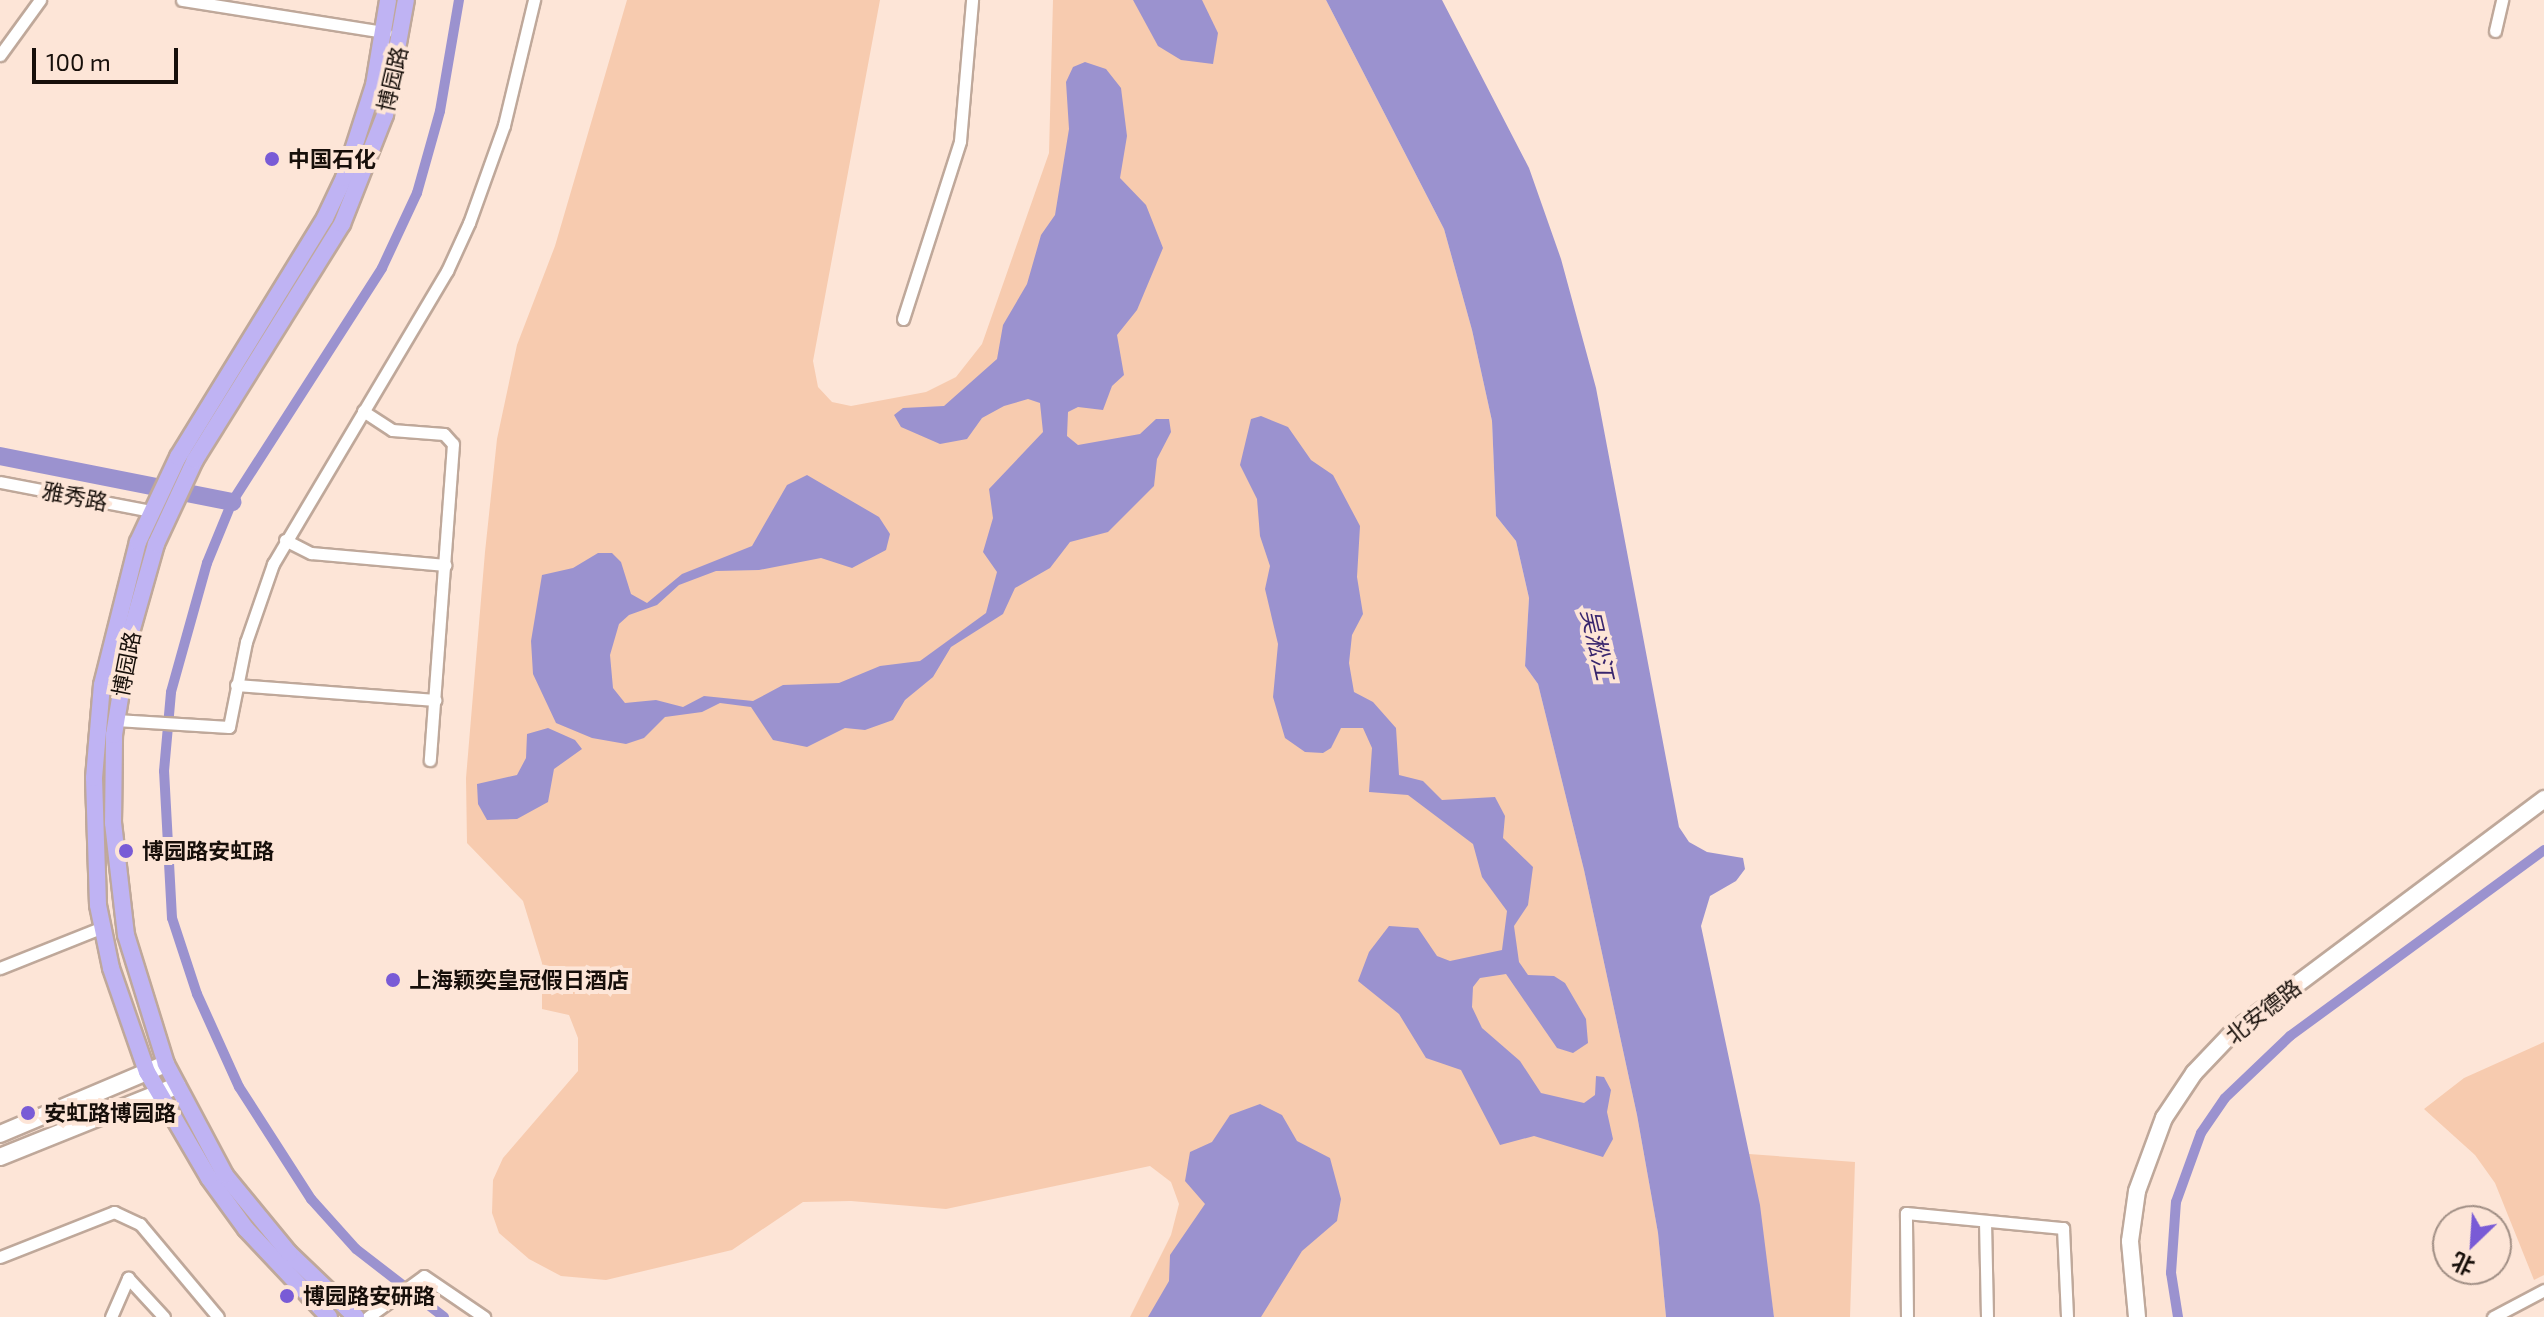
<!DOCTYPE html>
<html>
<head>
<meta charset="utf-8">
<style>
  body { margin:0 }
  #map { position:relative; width:2544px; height:1317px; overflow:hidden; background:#fde5d7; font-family:"Exo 2","Noto Sans SC",sans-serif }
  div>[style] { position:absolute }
  .green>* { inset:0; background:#f7cbaf }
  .water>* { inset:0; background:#9b92cf }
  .canal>* { height:10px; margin:-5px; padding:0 5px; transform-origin:5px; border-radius:5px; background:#9b92cf }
  .river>* { height:18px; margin:-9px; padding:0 9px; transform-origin:9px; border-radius:9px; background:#9b92cf }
  .roads { filter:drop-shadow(2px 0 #bfa89a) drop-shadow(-2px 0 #bfa89a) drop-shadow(0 2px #bfa89a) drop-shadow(0 -2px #bfa89a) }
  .street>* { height:11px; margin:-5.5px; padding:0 5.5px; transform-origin:5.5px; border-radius:5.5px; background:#fff }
  .secondary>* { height:16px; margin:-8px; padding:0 8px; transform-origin:8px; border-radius:8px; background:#fff }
  .primary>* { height:16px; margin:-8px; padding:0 8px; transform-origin:8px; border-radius:8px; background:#bfb3f3 }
  .dots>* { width:22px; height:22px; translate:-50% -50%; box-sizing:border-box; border:4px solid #fde5d7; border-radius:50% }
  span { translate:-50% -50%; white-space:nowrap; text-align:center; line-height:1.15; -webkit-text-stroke:8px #fde5d7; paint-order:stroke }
  .street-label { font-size:22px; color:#170f0a }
  .poi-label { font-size:22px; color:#170f0a; font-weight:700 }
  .left { translate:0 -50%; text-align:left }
  .water-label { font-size:24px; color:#38256d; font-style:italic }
  .north { position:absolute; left:2432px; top:1205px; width:80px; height:80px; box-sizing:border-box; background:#fde5d7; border:2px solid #a18f85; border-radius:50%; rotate:205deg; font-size:22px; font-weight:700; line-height:32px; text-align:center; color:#170f0a }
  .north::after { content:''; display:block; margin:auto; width:28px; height:36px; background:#795bd6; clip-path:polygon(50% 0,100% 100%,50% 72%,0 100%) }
  .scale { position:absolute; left:32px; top:48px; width:146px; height:36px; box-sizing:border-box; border:4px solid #170f0a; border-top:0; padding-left:10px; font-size:24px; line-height:28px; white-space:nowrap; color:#170f0a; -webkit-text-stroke:6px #fde5d7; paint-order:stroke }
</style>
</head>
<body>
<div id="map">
  <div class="green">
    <div style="clip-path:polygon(627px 0,880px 0,813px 361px,818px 387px,832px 402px,851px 406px,926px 392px,956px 377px,982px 344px,1049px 153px,1053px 0,1326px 0,1444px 229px,1472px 330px,1492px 421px,1496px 516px,1516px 541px,1529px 598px,1525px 666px,1538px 684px,1584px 870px,1637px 1115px,1658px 1233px,1666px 1317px,1130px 1317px,1171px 1235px,1179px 1204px,1171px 1182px,1150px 1166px,946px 1209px,851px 1201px,803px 1202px,732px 1250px,606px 1280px,561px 1276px,529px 1259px,499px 1233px,492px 1213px,493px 1180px,503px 1158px,578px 1071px,578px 1038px,569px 1015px,542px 1009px,542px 963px,523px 901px,467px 843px,466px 778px,485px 552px,497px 439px,517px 345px,555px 246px)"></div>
    <div style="clip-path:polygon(2544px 1042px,2544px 1275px,2534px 1280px,2495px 1183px,2475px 1155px,2424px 1109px,2464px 1078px)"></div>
    <div style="clip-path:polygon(1749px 1154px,1855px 1162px,1850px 1317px,1774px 1317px)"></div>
  </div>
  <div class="water">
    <div style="clip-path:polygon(1133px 0,1202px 0,1218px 33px,1213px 64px,1181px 60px,1158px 46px)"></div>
    <div style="clip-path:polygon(1326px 0,1442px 0,1529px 168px,1561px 259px,1596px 388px,1679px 827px,1689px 842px,1707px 852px,1743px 858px,1745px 869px,1736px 881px,1710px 896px,1701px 926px,1760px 1205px,1774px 1317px,1666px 1317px,1658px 1233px,1637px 1115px,1584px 870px,1538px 684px,1525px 666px,1529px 598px,1516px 541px,1496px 516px,1492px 421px,1472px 330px,1444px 229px)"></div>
    <div style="clip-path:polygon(1085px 62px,1106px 69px,1121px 88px,1127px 136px,1120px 178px,1146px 205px,1163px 248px,1137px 310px,1117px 335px,1124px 375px,1112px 386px,1103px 410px,1078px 407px,1068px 412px,1067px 436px,1078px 445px,1140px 434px,1156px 419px,1169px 419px,1171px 432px,1157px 459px,1154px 486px,1108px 532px,1070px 542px,1050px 568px,1015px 588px,1003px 614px,951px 647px,933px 677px,905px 700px,893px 720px,865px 730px,845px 728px,807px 747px,773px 740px,751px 707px,720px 703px,702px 712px,665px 717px,644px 738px,626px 744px,592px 738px,556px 723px,533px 674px,531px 641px,542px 575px,573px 568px,598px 553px,612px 553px,621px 562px,631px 594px,647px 603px,682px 574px,752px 546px,787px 485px,807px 475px,879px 517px,890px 534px,886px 550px,852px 568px,821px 558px,759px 570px,716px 571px,679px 585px,657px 605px,629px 615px,619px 624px,610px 655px,613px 688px,625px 703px,656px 700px,683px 707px,704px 696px,753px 701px,783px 685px,839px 683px,880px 666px,920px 661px,986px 613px,997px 572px,983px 552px,993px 518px,989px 489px,1043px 432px,1040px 403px,1028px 399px,1004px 406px,982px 418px,967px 439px,940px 444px,901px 427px,894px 415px,903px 408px,944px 406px,997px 359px,1003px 325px,1027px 284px,1041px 235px,1055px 215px,1069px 129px,1066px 82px,1073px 67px)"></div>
    <div style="clip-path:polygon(1261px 416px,1288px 427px,1311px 460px,1333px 475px,1360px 526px,1357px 577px,1363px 614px,1352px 635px,1349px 663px,1354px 692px,1373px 702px,1396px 728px,1399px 775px,1423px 781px,1442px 800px,1495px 797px,1505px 816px,1503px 838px,1533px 867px,1528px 905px,1514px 926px,1519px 962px,1528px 975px,1554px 976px,1565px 983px,1586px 1019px,1588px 1043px,1573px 1053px,1557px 1048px,1506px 974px,1480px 978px,1473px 987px,1472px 1007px,1482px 1028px,1520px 1061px,1541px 1093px,1584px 1103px,1595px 1095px,1596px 1076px,1604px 1077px,1611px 1090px,1607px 1112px,1613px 1139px,1603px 1157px,1534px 1136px,1500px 1145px,1461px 1070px,1426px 1058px,1399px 1014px,1358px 981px,1369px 952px,1389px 926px,1418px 928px,1437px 956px,1450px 961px,1502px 950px,1507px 911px,1482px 877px,1473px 844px,1408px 795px,1369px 792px,1372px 748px,1363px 728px,1341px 728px,1331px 748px,1323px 753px,1305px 752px,1285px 738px,1273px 697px,1278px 644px,1265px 589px,1270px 566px,1260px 536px,1257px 499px,1240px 465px,1251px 419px)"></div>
    <div style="clip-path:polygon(548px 728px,575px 740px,582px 749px,554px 769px,548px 802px,517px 819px,487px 820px,478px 804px,477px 784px,517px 775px,526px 758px,527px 734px)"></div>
    <div style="clip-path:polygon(1260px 1104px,1282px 1115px,1297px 1141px,1330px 1158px,1341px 1199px,1337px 1221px,1302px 1251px,1261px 1317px,1148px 1317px,1169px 1281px,1170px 1255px,1205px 1204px,1185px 1181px,1190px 1152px,1212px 1142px,1230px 1115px)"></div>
  </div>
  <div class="canal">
    <div style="left:444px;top:1317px;width:111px;rotate:-142.3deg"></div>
    <div style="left:356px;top:1249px;width:67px;rotate:-132deg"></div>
    <div style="left:311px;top:1199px;width:133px;rotate:-122.7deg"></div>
    <div style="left:239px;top:1087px;width:102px;rotate:-114.3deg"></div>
    <div style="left:197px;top:994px;width:80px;rotate:-108.2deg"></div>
    <div style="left:172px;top:918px;width:147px;rotate:-93.1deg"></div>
    <div style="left:164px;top:771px;width:79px;rotate:-84.9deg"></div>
    <div style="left:171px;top:692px;width:134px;rotate:-74.4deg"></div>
    <div style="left:207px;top:563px;width:66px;rotate:-67.7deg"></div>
    <div style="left:232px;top:502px;width:278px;rotate:-57.3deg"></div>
    <div style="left:382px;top:268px;width:83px;rotate:-65deg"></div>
    <div style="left:417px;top:193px;width:85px;rotate:-74.3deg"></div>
    <div style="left:440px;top:111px;width:113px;rotate:-80.3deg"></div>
    <div style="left:2178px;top:1317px;width:45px;rotate:-99deg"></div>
    <div style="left:2171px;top:1273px;width:71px;rotate:-86deg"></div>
    <div style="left:2176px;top:1202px;width:73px;rotate:-70.1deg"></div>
    <div style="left:2201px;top:1133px;width:42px;rotate:-55.6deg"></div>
    <div style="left:2225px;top:1098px;width:90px;rotate:-43.6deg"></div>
    <div style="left:2290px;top:1036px;width:315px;rotate:-36.2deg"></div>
  </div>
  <div class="river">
    <div style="left:0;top:456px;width:237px;rotate:11.2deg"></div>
  </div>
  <div class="roads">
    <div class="street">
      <div style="left:182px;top:0;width:206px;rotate:9deg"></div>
      <div style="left:2495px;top:31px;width:32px;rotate:-77deg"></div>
      <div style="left:0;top:55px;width:68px;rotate:-54deg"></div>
      <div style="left:903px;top:319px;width:187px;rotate:-72.2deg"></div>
      <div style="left:960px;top:141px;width:142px;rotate:-85.1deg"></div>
      <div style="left:363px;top:411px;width:35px;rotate:33deg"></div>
      <div style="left:392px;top:430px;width:52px;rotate:4.4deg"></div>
      <div style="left:444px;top:434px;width:13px;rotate:48deg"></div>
      <div style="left:453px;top:444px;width:317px;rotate:94.2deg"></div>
      <div style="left:0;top:482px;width:153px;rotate:10.9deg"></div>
      <div style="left:285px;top:540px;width:29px;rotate:27deg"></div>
      <div style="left:311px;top:553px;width:135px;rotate:5.1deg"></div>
      <div style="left:236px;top:685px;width:200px;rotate:4.3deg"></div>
      <div style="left:116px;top:720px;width:113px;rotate:3.5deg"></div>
      <div style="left:229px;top:727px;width:87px;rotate:-78.7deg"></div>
      <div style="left:246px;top:642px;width:83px;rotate:-70.9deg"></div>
      <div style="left:273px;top:564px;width:341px;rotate:-59.3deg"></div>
      <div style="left:447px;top:271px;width:53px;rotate:-65.4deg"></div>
      <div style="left:469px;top:223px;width:104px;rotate:-70.3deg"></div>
      <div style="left:504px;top:125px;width:129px;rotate:-76.5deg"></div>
      <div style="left:0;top:968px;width:111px;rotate:-21.7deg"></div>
      <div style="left:1985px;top:1221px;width:96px;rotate:88.8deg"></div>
      <div style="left:0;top:1257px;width:123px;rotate:-21.5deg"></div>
      <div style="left:114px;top:1212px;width:29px;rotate:25deg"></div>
      <div style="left:140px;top:1224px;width:121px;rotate:50deg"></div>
      <div style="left:111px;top:1317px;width:43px;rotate:-66.4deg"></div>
      <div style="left:128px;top:1278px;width:53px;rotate:47.3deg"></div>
      <div style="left:368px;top:1317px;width:69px;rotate:-36.2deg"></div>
      <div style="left:424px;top:1276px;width:73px;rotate:34.3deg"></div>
      <div style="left:1907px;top:1317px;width:104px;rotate:-90.6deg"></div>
      <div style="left:1906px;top:1213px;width:158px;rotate:5.5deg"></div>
      <div style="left:2063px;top:1228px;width:89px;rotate:87.4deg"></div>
      <div style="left:2493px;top:1317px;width:58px;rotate:-27.9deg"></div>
    </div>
    <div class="secondary">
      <div style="left:0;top:1134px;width:180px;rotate:-22.9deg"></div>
      <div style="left:0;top:1157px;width:191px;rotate:-21.9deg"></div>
      <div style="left:2137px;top:1317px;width:76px;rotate:-95.3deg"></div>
      <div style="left:2130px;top:1241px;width:50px;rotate:-82deg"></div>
      <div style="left:2137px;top:1191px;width:78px;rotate:-69.7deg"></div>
      <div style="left:2164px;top:1118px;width:54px;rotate:-56.3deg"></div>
      <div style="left:2194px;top:1073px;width:57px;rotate:-46.4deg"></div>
      <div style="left:2233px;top:1032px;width:389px;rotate:-36.8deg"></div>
    </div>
    <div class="primary">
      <div style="left:329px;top:1317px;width:121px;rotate:-133.3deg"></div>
      <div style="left:246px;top:1229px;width:63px;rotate:-126deg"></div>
      <div style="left:209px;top:1178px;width:123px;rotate:-120.3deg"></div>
      <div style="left:147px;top:1072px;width:110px;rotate:-109.1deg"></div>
      <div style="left:111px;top:968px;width:64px;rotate:-101.7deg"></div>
      <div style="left:98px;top:905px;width:127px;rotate:-91.8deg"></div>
      <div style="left:94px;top:778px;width:93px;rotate:-85.1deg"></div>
      <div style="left:102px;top:685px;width:147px;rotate:-75.9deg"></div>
      <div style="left:138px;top:542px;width:94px;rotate:-64.8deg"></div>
      <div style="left:178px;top:457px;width:281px;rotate:-58.4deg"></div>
      <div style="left:325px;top:218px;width:44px;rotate:-64.6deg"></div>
      <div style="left:344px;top:178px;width:98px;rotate:-72.1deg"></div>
      <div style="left:374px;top:85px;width:86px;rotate:-80.6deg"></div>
      <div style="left:356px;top:1317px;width:93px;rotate:-136.3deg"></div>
      <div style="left:289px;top:1253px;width:101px;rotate:-129.4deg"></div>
      <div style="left:225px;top:1175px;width:126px;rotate:-118deg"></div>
      <div style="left:166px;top:1064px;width:135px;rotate:-107.2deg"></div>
      <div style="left:126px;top:935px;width:113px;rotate:-96.6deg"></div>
      <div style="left:113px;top:823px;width:88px;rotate:-89.3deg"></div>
      <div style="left:114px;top:735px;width:100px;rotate:-80.8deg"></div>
      <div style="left:130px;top:636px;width:96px;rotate:-74.2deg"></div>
      <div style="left:156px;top:544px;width:93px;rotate:-65.1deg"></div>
      <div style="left:195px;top:460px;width:278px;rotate:-58.1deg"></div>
      <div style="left:342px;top:224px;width:117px;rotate:-68.5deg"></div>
      <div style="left:385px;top:115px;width:117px;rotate:-79.7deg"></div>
    </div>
  </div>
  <div class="dots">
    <div style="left:272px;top:159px;background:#795bd6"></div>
    <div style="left:126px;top:851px;background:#795bd6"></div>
    <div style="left:393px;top:980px;background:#795bd6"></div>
    <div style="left:28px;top:1113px;background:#795bd6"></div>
    <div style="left:287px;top:1296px;background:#795bd6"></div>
  </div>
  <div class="street-label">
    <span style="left:392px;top:79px;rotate:-77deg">博园路</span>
    <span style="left:75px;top:496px;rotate:11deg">雅秀路</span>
    <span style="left:126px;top:664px;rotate:-79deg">博园路</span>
    <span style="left:2263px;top:1011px;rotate:-38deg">北安德路</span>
  </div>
  <div class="poi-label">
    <span class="left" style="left:288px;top:159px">中国石化</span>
    <span class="left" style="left:142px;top:851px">博园路安虹路</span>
    <span class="left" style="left:409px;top:980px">上海颖奕皇冠假日酒店</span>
    <span class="left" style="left:44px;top:1113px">安虹路博园路</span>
    <span class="left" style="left:303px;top:1296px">博园路安研路</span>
  </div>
  <div class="water-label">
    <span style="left:1598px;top:644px;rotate:77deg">吴淞江</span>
  </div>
  <div class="north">北</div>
  <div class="scale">100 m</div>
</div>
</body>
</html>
